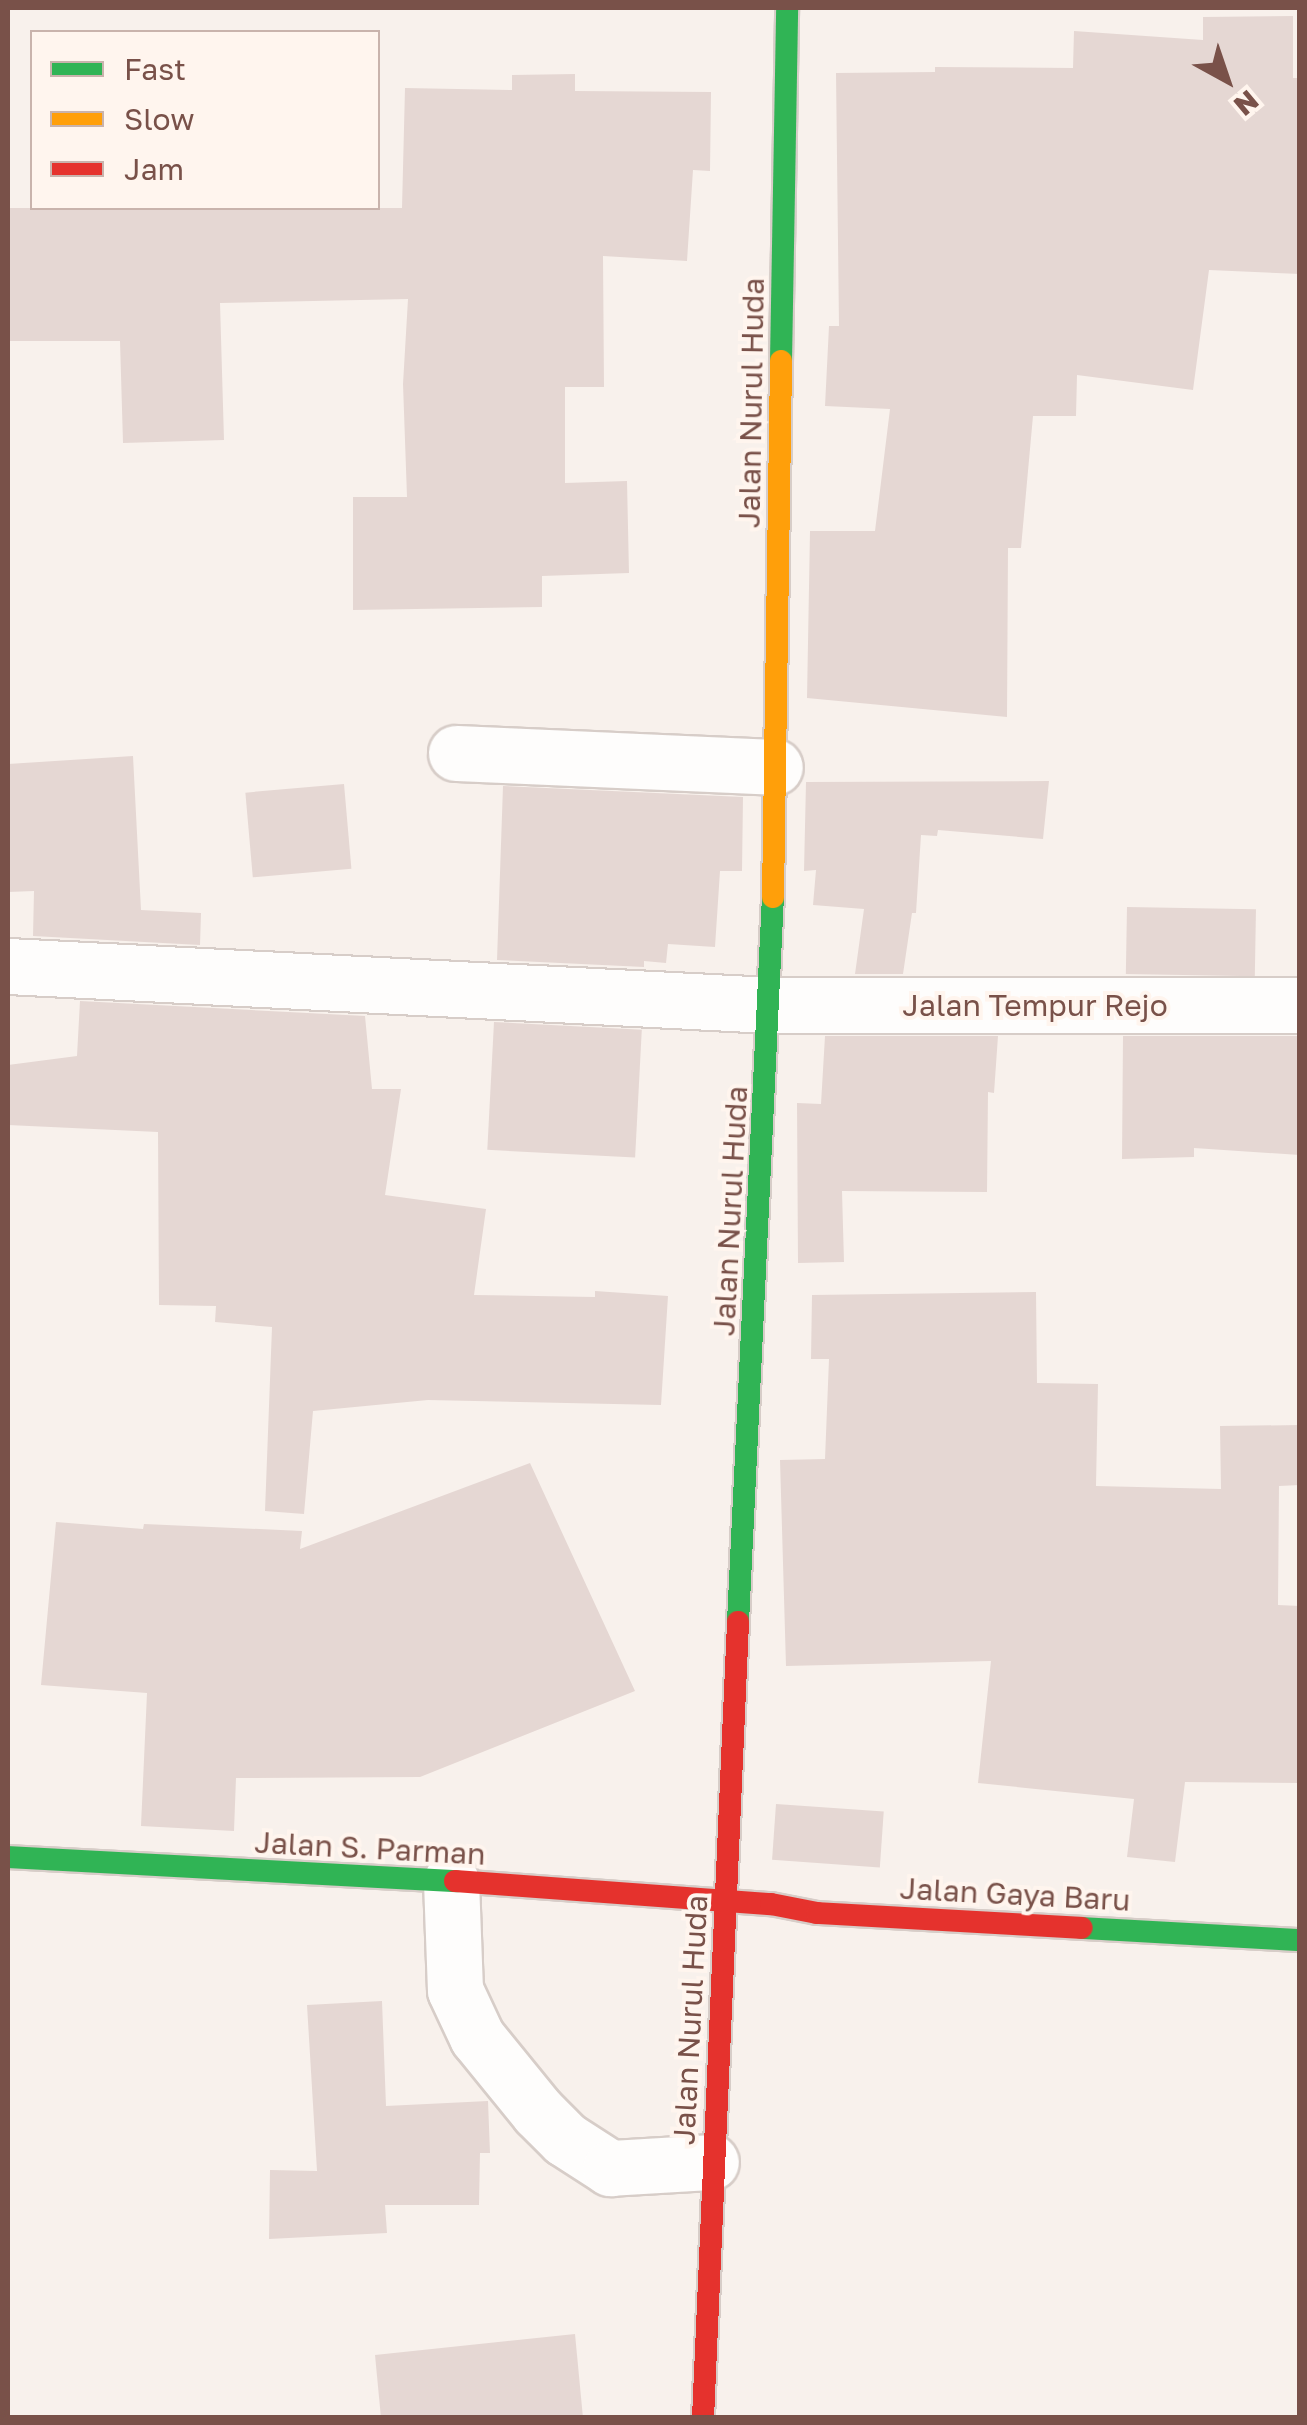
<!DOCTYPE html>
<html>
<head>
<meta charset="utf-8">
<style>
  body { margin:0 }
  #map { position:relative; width:1307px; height:2425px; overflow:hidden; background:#f8f1ec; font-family:"Golos Text",sans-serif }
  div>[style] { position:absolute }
  .building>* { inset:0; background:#e5d7d3; transform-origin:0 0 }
  .roads { filter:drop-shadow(2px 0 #d7cdc8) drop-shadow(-2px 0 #d7cdc8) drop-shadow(0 2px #d7cdc8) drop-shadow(0 -2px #d7cdc8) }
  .street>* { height:55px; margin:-27.5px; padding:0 27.5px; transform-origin:27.5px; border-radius:27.5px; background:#fefdfc }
  .fast>* { height:22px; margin:-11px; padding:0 11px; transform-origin:11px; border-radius:11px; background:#30b455 }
  .slow>* { height:22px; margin:-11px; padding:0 11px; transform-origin:11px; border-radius:11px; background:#ff9f0a }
  .jam>* { height:22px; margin:-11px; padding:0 11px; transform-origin:11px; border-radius:11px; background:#e5322d }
  span { translate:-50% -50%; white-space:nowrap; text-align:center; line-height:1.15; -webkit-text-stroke:8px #fff5ee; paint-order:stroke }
  .street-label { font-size:30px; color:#795149 }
  .frame { position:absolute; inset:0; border:10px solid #795149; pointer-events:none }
  .legend { position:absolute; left:30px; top:30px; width:350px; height:180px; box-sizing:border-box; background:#fff5ee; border:2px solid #c9b3ac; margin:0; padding:12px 18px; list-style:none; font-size:30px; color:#795149 }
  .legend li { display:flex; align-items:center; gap:20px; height:50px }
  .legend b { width:50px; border:2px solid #c9b3ac }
  .north { position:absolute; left:1177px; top:30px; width:100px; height:100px; -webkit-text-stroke:8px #fff5ee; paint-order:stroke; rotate:140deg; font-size:28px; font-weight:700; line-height:40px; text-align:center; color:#795149 }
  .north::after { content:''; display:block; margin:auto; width:35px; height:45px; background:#795149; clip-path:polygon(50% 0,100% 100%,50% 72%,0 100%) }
</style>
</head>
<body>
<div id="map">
  <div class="building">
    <div style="clip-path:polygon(1293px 16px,1293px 78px,1300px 78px,1300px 274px,1209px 270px,1193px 390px,1077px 375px,1076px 416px,1033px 416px,1021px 548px,1008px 548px,1007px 717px,807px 698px,810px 531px,875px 531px,890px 409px,825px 406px,829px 326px,839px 326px,836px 73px,935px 72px,935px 67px,1073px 68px,1074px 31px,1203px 40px,1203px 17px)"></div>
    <div style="clip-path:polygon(575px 74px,575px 91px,711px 92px,710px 171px,693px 170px,687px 261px,603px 256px,604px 387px,565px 387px,565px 483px,627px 481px,629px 573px,542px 576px,542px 607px,353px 610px,353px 497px,407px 497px,403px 384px,408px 299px,220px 303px,224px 440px,123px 443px,120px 341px,8px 341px,8px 208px,402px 208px,405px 88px,512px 90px,512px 75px)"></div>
    <div style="clip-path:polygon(133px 756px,141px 910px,201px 913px,200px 945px,33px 936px,34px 891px,8px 892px,8px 764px)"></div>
    <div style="clip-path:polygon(1049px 781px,1043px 839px,938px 830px,937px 836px,921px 835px,916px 913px,912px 913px,903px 974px,855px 974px,864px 909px,813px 905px,816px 870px,804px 871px,806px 782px)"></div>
    <div style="left:344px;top:784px;width:85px;height:99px;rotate:85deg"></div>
    <div style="clip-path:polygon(503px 786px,743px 797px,742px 871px,720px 871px,715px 947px,668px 944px,666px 963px,644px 961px,644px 967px,497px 960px)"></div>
    <div style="left:1127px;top:907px;width:129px;height:67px;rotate:1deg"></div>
    <div style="clip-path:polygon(80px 1001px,365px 1016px,372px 1089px,401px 1089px,385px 1195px,486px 1209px,474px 1295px,595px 1297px,595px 1291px,668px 1296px,661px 1405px,428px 1400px,313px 1411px,304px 1514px,265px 1511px,272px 1327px,215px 1322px,216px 1306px,159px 1305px,158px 1132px,8px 1125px,8px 1065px,77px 1056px)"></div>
    <div style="left:494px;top:1022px;width:148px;height:128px;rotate:3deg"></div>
    <div style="clip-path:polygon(825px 1036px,998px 1036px,994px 1093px,988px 1092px,987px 1192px,842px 1191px,844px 1262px,798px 1263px,797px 1103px,821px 1104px)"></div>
    <div style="clip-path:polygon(1123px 1036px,1300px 1036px,1300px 1155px,1194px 1148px,1194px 1157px,1122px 1159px)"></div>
    <div style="clip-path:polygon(1036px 1292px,1037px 1383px,1098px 1384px,1096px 1486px,1221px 1489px,1220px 1426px,1300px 1425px,1300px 1485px,1279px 1486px,1278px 1605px,1300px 1606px,1300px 1783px,1185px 1782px,1175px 1862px,1127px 1857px,1134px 1799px,978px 1783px,991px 1661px,786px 1666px,780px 1460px,825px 1459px,829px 1359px,811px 1359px,812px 1295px)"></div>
    <div style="clip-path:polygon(530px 1463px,635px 1691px,420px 1777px,236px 1778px,234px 1831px,141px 1826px,147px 1693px,41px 1685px,56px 1522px,143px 1529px,144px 1524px,302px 1531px,300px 1549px)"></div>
    <div style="left:776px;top:1804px;width:108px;height:56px;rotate:4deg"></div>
    <div style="clip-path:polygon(382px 2001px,386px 2106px,488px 2101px,490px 2153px,480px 2153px,479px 2205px,385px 2205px,387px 2233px,269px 2239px,270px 2170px,317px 2171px,307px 2005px)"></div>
    <div style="clip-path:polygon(575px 2334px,583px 2418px,381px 2418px,375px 2355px)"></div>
  </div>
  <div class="roads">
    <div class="street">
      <div style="left:456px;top:753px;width:319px;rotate:2.5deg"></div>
      <div style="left:8px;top:966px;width:764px;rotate:2.93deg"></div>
      <div style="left:771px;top:1005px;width:529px"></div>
      <div style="left:451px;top:1881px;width:109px;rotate:87.9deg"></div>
      <div style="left:455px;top:1990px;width:52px;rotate:64.9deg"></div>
      <div style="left:477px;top:2037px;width:97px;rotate:50.9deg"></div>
      <div style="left:538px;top:2112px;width:38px;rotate:45deg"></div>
      <div style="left:565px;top:2139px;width:54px;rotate:32.8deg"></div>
      <div style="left:610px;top:2168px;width:101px;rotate:-3.4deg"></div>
    </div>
    <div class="fast">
      <div style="left:781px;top:361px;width:353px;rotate:-89deg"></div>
      <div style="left:738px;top:1622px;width:726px;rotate:-87.24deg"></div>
      <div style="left:8px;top:1857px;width:448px;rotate:3.1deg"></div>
      <div style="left:1082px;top:1928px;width:218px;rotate:3.2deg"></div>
    </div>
    <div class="slow">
      <div style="left:773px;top:897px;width:536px;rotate:-89.14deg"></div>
    </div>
    <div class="jam">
      <div style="left:455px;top:1881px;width:317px;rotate:4.2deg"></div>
      <div style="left:771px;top:1904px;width:47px;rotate:11.1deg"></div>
      <div style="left:817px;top:1913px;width:265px;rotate:3.2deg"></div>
      <div style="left:703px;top:2418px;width:797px;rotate:-87.48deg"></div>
    </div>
  </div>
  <div class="street-label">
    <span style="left:751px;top:403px;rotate:-89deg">Jalan Nurul Huda</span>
    <span style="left:1035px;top:1005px">Jalan Tempur Rejo</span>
    <span style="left:730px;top:1211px;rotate:-87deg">Jalan Nurul Huda</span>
    <span style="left:370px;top:1848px;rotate:3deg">Jalan S. Parman</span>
    <span style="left:1015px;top:1894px;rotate:3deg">Jalan Gaya Baru</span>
    <span style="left:690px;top:2020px;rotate:-87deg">Jalan Nurul Huda</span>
  </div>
  <div class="frame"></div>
  <ul class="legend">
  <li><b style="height:12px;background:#30b455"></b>Fast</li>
  <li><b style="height:12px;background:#ff9f0a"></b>Slow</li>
  <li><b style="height:12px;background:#e5322d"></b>Jam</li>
  </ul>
  <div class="north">N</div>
</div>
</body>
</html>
